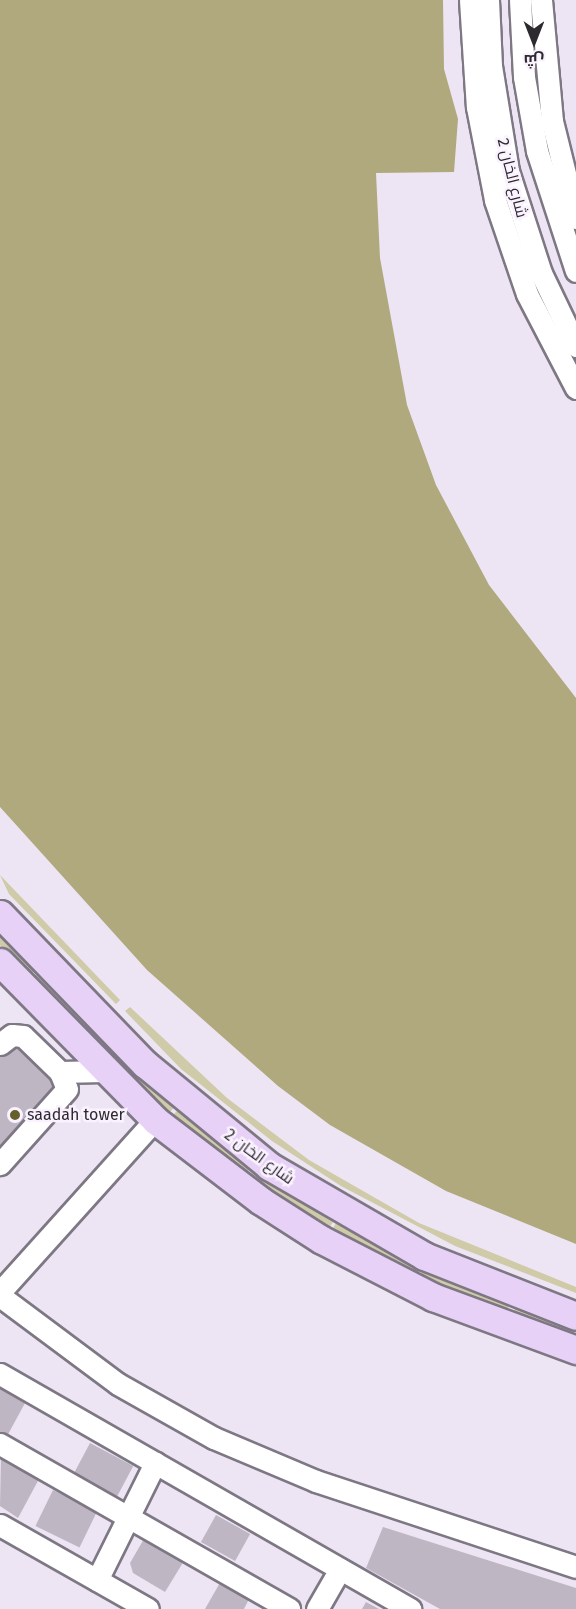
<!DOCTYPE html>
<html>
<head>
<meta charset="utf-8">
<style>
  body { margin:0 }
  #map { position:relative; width:576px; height:1609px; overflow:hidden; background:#ede5f3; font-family:"Fira Sans",Cairo,sans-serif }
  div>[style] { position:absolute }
  .green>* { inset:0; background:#cfcaa8; transform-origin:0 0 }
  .water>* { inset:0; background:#b0a97d }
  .building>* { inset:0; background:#beb6c3; transform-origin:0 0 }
  .roads { filter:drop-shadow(2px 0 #7e7784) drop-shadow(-2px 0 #7e7784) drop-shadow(0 2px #7e7784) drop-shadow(0 -2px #7e7784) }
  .minor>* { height:21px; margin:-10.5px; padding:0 10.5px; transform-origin:10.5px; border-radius:10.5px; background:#fff }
  .major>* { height:27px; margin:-13.5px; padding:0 13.5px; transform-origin:13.5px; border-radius:13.5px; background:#e8d1f7 }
  .dots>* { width:16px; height:16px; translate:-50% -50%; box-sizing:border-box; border:3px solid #faf3ff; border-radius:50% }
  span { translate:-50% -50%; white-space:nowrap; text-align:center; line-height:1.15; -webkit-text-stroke:5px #faf3ff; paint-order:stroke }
  .street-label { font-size:16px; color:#2d2a2f }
  .poi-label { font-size:16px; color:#2d2a2f }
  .left { translate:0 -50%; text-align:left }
  .north { position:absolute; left:504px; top:12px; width:60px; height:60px; -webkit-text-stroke:4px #faf3ff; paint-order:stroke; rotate:180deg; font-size:16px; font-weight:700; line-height:24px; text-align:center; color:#2d2a2f }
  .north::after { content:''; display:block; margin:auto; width:21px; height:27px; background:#2d2a2f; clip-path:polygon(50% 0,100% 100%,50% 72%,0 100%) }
</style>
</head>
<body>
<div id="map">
  <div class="green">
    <div style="clip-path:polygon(0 875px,120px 1000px,116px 1004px,9px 894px)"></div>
    <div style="clip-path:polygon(0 934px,34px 971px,28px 976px,0 945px)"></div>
    <div style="left:37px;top:974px;width:54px;height:8px;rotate:46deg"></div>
    <div style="clip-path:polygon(130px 1007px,227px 1098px,309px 1160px,419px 1223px,576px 1287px,576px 1293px,455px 1246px,341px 1186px,272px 1141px,181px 1069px,125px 1011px)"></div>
    <div style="left:106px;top:1044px;width:93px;height:8px;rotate:43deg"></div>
    <div style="clip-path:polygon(177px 1111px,250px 1168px,246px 1174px,171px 1117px)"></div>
    <div style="left:254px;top:1171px;width:94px;height:7px;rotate:33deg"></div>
    <div style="clip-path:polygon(336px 1223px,419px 1268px,416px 1274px,332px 1230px)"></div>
    <div style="left:423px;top:1270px;width:93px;height:7px;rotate:23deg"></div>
    <div style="left:515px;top:1308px;width:64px;height:8px;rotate:18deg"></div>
  </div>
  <div class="water">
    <div style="clip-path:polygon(0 0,443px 0,444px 69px,458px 119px,454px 172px,376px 173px,380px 258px,407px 405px,436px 485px,489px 585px,576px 698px,576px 1244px,446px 1191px,330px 1125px,278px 1086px,147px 970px,0 807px)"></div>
  </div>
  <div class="building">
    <div style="clip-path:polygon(13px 1037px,62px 1081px,0 1149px,0 1051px)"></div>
    <div style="clip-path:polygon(0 1388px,25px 1403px,5px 1440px,0 1437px)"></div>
    <div style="left:90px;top:1443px;width:49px;height:41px;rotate:28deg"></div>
    <div style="clip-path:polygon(1px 1457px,39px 1479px,18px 1518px,0 1506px)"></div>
    <div style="left:53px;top:1490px;width:49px;height:40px;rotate:26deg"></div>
    <div style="left:216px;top:1515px;width:39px;height:31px;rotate:29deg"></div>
    <div style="clip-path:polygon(383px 1527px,576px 1588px,576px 1609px,440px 1609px,366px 1568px)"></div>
    <div style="clip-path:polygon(148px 1532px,187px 1556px,165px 1592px,133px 1573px,130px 1563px)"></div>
    <div style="clip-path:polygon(221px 1581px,250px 1597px,244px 1609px,205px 1609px)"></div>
    <div style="clip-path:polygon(366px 1602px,379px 1609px,362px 1609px)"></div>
  </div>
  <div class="roads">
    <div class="minor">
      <div style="left:470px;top:0;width:107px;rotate:86.3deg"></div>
      <div style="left:477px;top:107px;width:95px;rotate:79deg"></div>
      <div style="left:495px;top:200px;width:99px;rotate:71.2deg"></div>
      <div style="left:527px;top:294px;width:106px;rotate:62.5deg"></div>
      <div style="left:488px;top:0;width:66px;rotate:87.4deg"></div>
      <div style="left:491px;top:66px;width:106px;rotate:80.8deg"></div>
      <div style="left:508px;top:171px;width:107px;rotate:72.1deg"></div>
      <div style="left:541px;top:273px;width:81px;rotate:64.4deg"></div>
      <div style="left:520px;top:0;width:77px;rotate:87deg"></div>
      <div style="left:524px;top:77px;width:75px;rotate:80deg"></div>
      <div style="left:537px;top:151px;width:126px;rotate:72deg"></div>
      <div style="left:541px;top:0;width:121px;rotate:84.8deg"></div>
      <div style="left:552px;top:121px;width:100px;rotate:76.1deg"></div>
      <div style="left:0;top:1044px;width:15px;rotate:-37deg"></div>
      <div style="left:12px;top:1035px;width:11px;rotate:5deg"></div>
      <div style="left:23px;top:1036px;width:52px;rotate:44.2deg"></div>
      <div style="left:60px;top:1072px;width:18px;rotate:68deg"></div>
      <div style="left:67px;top:1089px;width:101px;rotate:131.8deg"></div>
      <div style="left:60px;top:1072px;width:44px;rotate:-1.3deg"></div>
      <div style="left:0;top:1292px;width:232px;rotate:-48deg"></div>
      <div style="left:0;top:1296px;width:147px;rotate:36.7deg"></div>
      <div style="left:118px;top:1384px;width:110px;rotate:29.4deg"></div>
      <div style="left:214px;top:1438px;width:111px;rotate:22.9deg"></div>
      <div style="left:316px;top:1481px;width:274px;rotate:18.3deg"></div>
      <div style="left:0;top:1374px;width:473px;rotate:29.8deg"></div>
      <div style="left:0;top:1444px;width:333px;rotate:29.7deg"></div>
      <div style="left:0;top:1525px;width:170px;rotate:29.6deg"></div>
      <div style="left:97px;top:1580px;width:131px;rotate:-63.6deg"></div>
      <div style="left:317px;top:1609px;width:46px;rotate:-60.1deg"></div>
    </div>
    <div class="major">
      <div style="left:0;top:914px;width:209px;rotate:46deg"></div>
      <div style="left:145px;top:1064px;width:161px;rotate:39.4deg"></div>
      <div style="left:269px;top:1166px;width:179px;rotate:30.1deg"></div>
      <div style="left:424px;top:1256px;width:163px;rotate:21.5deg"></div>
      <div style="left:0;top:962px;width:221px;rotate:45.5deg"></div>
      <div style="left:155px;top:1120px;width:133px;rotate:37.4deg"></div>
      <div style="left:261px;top:1201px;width:72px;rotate:32.6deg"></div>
      <div style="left:322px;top:1240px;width:125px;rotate:27.2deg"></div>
      <div style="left:433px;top:1297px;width:153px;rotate:20.3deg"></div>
    </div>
  </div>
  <div class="dots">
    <div style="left:15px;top:1115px;background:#665e2b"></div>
  </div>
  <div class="street-label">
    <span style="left:512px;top:178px;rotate:76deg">شارع الخان 2</span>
    <span style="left:259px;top:1157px;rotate:36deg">شارع الخان 2</span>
  </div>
  <div class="poi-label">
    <span class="left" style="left:27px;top:1115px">saadah tower</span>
  </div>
  <div class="north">ش</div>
</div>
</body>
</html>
